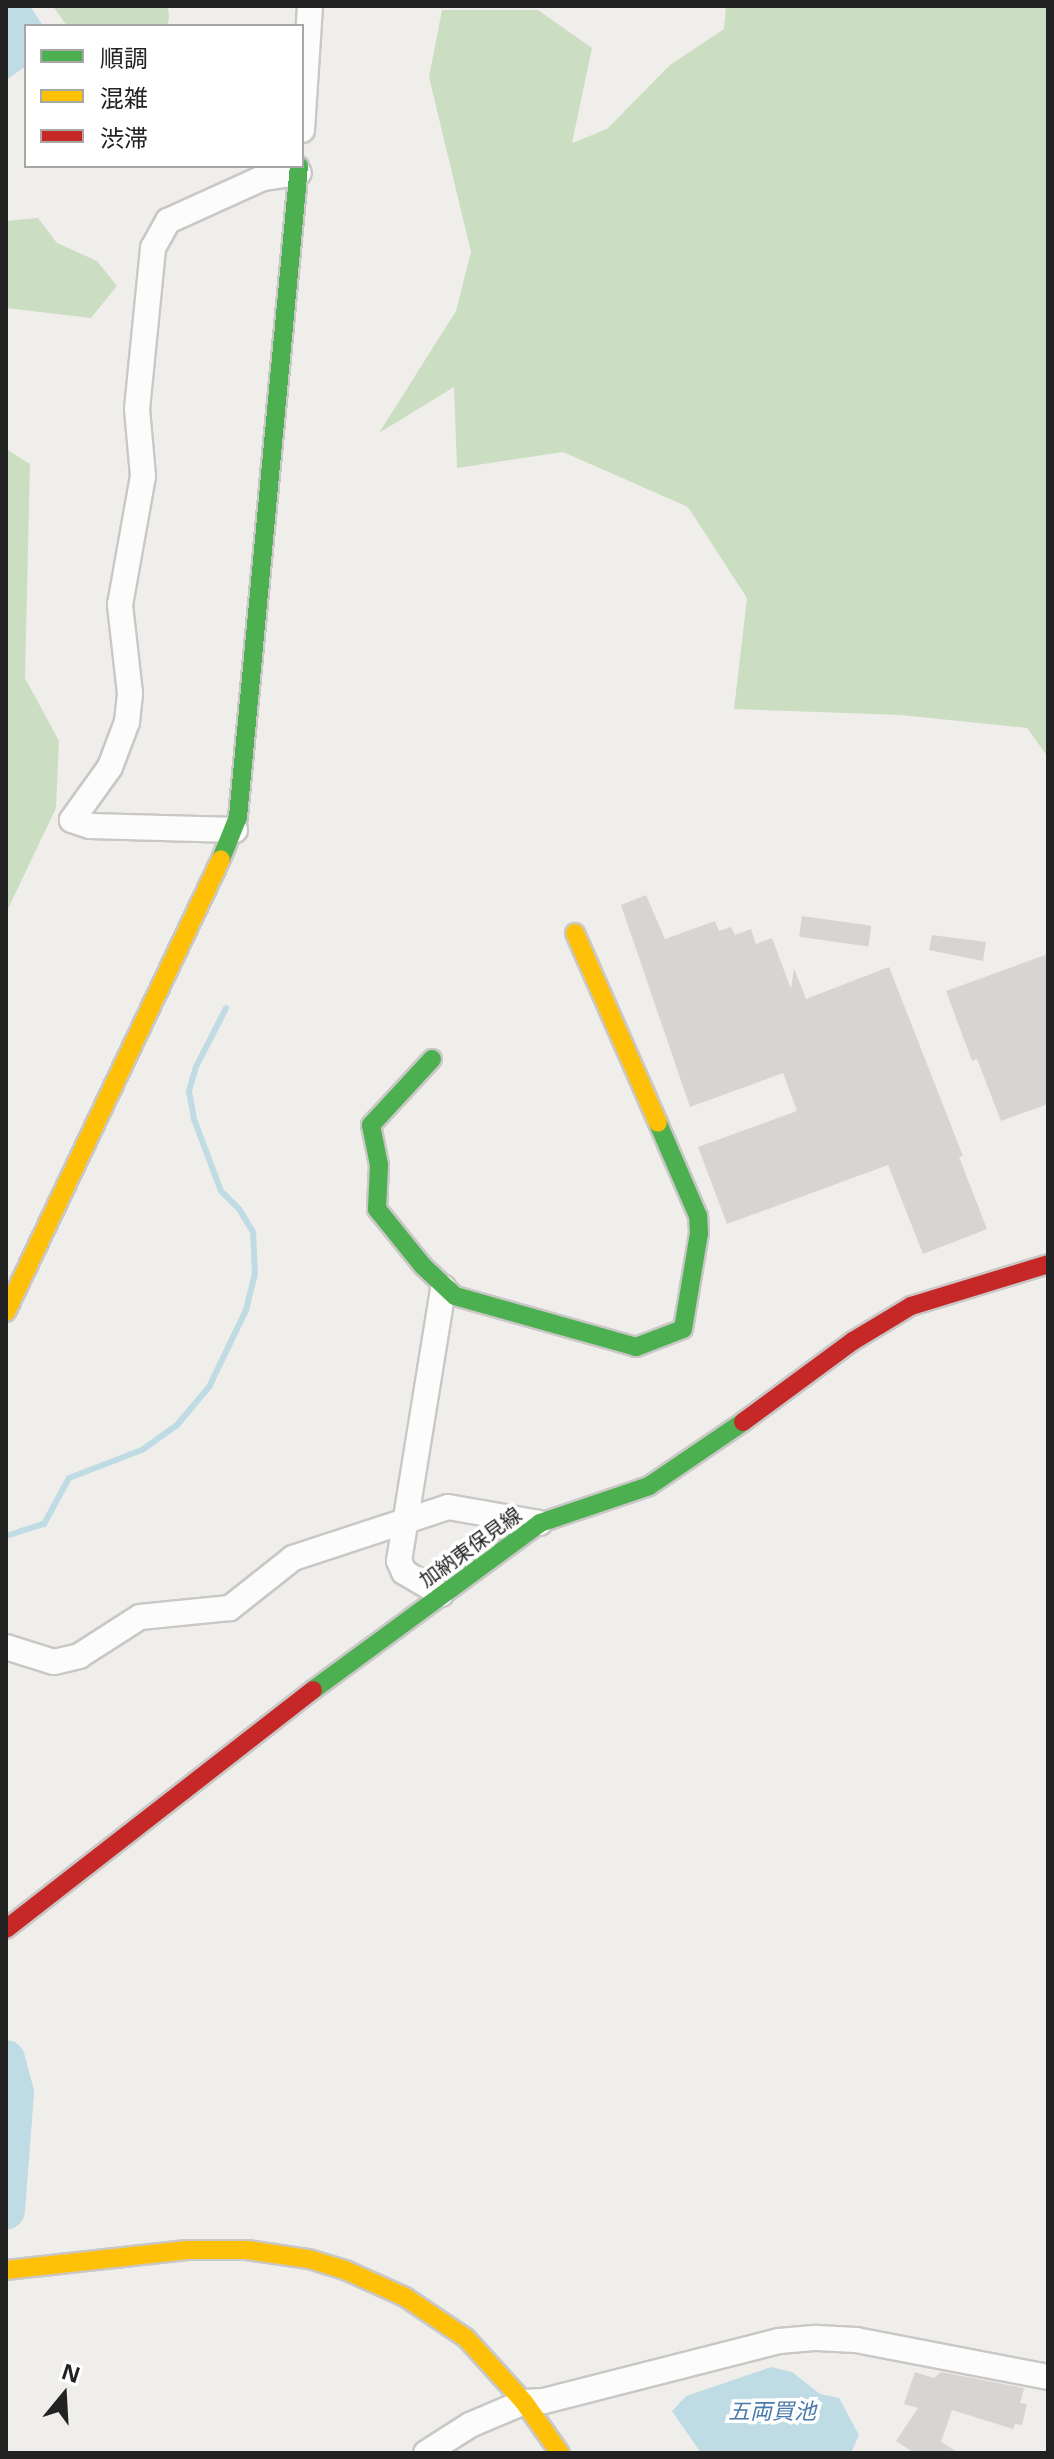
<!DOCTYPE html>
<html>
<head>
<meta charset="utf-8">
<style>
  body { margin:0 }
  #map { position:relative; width:1054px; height:2459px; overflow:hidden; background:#f0eeeb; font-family:"Open Sans","Noto Sans JP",sans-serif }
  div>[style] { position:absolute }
  .forest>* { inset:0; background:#cbdec1 }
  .water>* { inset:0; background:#bfdbe3 }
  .stream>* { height:6px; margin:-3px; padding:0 3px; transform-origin:3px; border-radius:3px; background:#bfdbe3 }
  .river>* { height:38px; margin:-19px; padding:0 19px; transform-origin:19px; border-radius:19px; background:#bfdbe3 }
  .building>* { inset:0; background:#d7d4d2; transform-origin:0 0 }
  .roads { filter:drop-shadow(2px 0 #c9c8c7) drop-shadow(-2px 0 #c9c8c7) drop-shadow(0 2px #c9c8c7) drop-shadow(0 -2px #c9c8c7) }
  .street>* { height:24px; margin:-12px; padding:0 12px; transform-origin:12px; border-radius:12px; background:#fdfcfc }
  .fast>* { height:18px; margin:-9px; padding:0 9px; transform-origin:9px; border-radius:9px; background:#4caf50 }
  .slow>* { height:18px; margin:-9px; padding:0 9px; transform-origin:9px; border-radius:9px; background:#ffc107 }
  .jam>* { height:18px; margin:-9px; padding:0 9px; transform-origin:9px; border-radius:9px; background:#c62828 }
  span { translate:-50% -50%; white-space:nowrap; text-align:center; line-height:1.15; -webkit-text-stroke:7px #fff; paint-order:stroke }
  .street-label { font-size:20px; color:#222 }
  .water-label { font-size:22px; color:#4a7aab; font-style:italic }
  .frame { position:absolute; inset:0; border:8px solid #222; pointer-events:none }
  .legend { position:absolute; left:24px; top:24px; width:280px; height:144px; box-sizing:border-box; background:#fff; border:2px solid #a7a7a7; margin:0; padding:10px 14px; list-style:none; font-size:24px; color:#222 }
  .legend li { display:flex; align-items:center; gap:16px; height:40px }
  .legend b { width:40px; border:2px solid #a7a7a7 }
  .north { position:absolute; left:24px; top:2355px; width:80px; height:80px; -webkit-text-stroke:6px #fff; paint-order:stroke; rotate:18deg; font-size:22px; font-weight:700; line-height:32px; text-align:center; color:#222 }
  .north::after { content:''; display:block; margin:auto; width:28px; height:36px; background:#222; clip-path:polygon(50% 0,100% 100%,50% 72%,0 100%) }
</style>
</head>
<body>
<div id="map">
  <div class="forest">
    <div style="clip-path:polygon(53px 6px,168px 6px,169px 17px,167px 26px,67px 26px)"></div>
    <div style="clip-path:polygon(726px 6px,1048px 6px,1048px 757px,1027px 728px,900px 715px,734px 709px,747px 598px,688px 507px,563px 452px,457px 468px,454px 387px,379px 433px,456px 311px,471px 252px,429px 77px,442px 10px,538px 10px,592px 48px,572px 143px,607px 129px,670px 65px,724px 29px)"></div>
    <div style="clip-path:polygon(38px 218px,57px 243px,97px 261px,117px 286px,91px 318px,6px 308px,6px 221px)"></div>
    <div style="clip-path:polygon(6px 449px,30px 464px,25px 678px,59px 741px,56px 808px,6px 913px)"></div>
  </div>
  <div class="water">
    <div style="clip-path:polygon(6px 6px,30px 6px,43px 26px,26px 26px,26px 66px,6px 80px)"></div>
    <div style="clip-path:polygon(771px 2367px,792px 2372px,820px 2394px,839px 2398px,859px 2435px,851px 2453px,701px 2453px,672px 2411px,686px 2396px)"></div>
  </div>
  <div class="stream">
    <div style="left:6px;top:1536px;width:40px;rotate:-18deg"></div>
    <div style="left:44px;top:1524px;width:52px;rotate:-61.5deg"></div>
    <div style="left:69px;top:1478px;width:78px;rotate:-21deg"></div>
    <div style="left:142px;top:1450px;width:43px;rotate:-35.5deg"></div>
    <div style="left:177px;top:1425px;width:50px;rotate:-49.9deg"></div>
    <div style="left:209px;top:1387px;width:85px;rotate:-64.3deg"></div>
    <div style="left:246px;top:1310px;width:37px;rotate:-76deg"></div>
    <div style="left:255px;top:1274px;width:42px;rotate:-92.7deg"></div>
    <div style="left:253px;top:1232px;width:27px;rotate:-121deg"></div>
    <div style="left:239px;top:1209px;width:25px;rotate:-135deg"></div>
    <div style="left:221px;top:1191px;width:77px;rotate:-110.6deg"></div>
    <div style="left:194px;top:1119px;width:28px;rotate:-100deg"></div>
    <div style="left:189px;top:1091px;width:25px;rotate:-74deg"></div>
    <div style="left:196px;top:1067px;width:66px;rotate:-63deg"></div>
  </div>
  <div class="river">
    <div style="left:6px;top:2059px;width:35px;rotate:75deg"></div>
    <div style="left:15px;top:2093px;width:118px;rotate:94.4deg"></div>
  </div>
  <div class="building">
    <div style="clip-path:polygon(646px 895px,665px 939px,715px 921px,719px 931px,731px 927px,735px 935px,751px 929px,756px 944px,772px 938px,791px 989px,794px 968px,806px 999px,889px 967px,963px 1156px,959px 1157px,987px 1229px,923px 1254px,888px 1165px,727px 1224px,698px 1147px,797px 1111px,783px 1073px,690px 1107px,621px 905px)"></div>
    <div style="left:802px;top:916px;width:70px;height:21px;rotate:8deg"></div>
    <div style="clip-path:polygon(932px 935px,986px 942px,983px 961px,929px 950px)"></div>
    <div style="clip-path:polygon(1048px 954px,1048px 1104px,1001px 1121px,977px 1059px,972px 1061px,946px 991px)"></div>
    <div style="clip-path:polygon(915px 2372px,934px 2378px,941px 2372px,1024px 2388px,1020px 2403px,1027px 2404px,1022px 2425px,1015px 2424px,1013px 2429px,952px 2410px,941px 2442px,959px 2453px,914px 2453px,896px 2441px,918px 2408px,904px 2404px)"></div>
  </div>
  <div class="roads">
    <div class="street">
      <div style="left:302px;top:130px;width:124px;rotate:-86.3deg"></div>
      <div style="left:235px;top:830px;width:145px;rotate:-178.4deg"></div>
      <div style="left:90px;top:826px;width:19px;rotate:-162deg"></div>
      <div style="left:72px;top:820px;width:65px;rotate:-54.4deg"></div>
      <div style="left:110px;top:767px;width:48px;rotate:-69.3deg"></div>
      <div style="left:127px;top:722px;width:29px;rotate:-84deg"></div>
      <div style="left:130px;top:693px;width:89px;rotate:-96.5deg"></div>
      <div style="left:120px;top:605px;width:131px;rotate:-79.9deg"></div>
      <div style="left:143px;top:476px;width:67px;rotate:-95.1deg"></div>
      <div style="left:137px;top:409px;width:162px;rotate:-84.3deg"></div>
      <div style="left:153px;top:248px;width:31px;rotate:-61deg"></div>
      <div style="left:168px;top:221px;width:104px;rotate:-24.4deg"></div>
      <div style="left:263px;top:178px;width:36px;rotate:-8deg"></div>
      <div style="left:441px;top:1594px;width:43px;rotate:-149.3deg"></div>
      <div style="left:404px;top:1572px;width:12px;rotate:-114deg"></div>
      <div style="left:399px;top:1561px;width:277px;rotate:-80.8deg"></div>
      <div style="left:6px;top:1647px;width:50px;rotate:17.4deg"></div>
      <div style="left:54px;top:1662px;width:26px;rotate:-13deg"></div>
      <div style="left:79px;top:1656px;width:72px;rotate:-32.6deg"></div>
      <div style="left:140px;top:1617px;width:90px;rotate:-5.7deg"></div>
      <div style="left:230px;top:1608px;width:80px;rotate:-38.4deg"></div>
      <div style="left:293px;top:1558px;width:163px;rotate:-18.2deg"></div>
      <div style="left:448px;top:1507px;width:93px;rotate:9.9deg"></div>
      <div style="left:426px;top:2453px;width:52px;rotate:-32.5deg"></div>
      <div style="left:470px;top:2425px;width:59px;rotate:-23.1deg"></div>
      <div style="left:524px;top:2402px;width:20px;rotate:-3deg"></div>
      <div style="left:544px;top:2401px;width:243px;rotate:-14.3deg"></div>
      <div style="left:779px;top:2341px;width:38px;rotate:-5deg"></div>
      <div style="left:817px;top:2338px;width:39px;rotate:3deg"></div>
      <div style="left:856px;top:2340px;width:196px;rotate:10.9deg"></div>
    </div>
    <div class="fast">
      <div style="left:221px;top:859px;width:45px;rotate:-68deg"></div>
      <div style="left:238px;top:817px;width:654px;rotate:-84.65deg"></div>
      <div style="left:432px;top:1059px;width:90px;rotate:132.7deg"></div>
      <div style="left:371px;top:1125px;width:41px;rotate:78.7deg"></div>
      <div style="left:379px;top:1165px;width:44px;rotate:92.6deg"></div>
      <div style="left:377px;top:1209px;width:73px;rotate:51.1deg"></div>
      <div style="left:423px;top:1266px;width:44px;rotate:43.2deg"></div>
      <div style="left:455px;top:1296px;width:188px;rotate:15.7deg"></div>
      <div style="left:636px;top:1347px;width:50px;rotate:-21deg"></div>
      <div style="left:683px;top:1329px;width:97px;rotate:-80.5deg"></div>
      <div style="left:699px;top:1233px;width:17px;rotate:-93deg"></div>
      <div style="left:698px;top:1216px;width:101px;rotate:-113.3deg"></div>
      <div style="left:313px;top:1690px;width:282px;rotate:-36.3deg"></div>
      <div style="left:540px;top:1523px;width:115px;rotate:-18.7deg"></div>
      <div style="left:649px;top:1486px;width:114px;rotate:-34.2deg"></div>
    </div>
    <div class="slow">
      <div style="left:575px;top:933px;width:207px;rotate:66.4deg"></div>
      <div style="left:6px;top:1312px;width:501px;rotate:-64.61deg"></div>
      <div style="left:6px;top:2270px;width:182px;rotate:-6.3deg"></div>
      <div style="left:187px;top:2250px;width:60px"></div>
      <div style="left:247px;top:2250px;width:63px;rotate:8.3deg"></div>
      <div style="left:309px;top:2259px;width:38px;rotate:17deg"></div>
      <div style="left:345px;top:2270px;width:66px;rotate:24.2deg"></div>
      <div style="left:405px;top:2297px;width:73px;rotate:33.9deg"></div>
      <div style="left:466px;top:2338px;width:86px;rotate:47.8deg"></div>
      <div style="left:524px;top:2402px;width:62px;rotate:54.8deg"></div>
    </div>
    <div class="jam">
      <div style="left:743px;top:1422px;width:137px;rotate:-36.4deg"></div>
      <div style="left:853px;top:1341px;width:68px;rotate:-31.1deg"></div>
      <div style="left:911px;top:1306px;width:143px;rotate:-17deg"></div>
      <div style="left:6px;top:1929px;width:389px;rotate:-37.9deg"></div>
    </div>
  </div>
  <div class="street-label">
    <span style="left:470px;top:1547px;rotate:-36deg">加納東保見線</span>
  </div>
  <div class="water-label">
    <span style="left:772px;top:2411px">五両買池</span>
  </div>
  <div class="frame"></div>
  <ul class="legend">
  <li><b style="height:10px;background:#4caf50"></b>順調</li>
  <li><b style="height:10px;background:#ffc107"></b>混雑</li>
  <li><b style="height:10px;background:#c62828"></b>渋滞</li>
  </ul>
  <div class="north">N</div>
</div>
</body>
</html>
